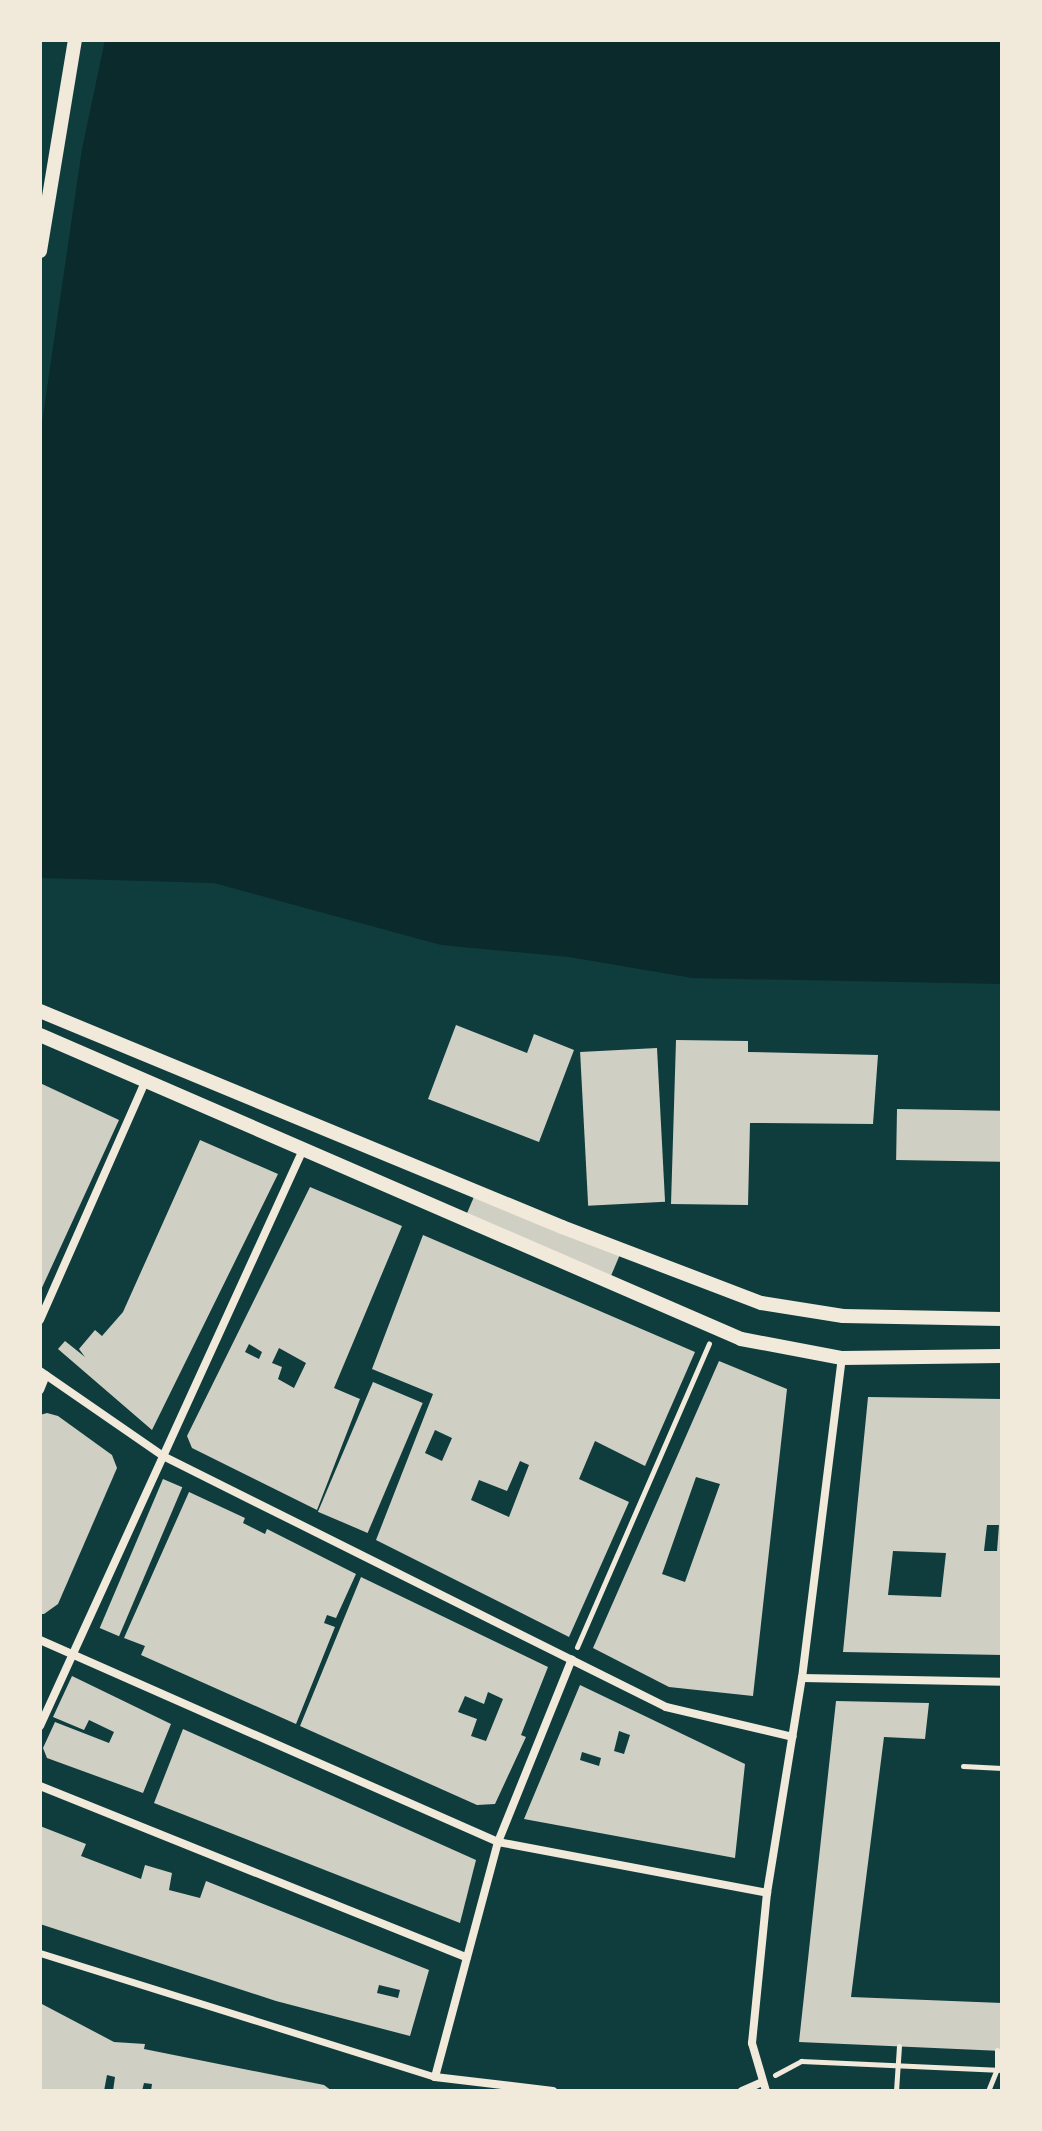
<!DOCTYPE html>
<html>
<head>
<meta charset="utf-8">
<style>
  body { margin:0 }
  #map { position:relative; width:1042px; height:2131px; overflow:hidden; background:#0f3d3e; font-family:Manrope,sans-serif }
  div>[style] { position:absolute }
  .water>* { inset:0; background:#0a2a2b }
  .pier>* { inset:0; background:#0f3d3e }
  .building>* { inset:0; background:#cfcfc3; transform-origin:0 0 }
  .path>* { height:5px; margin:-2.5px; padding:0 2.5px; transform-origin:2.5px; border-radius:2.5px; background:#f1e9da }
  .service>* { height:5px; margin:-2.5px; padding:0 2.5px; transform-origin:2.5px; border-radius:2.5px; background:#f1e9da }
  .pedestrian>* { height:7px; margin:-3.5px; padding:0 3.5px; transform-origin:3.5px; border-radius:3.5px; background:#f1e9da }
  .minor>* { height:8px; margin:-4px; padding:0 4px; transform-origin:4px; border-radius:4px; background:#f1e9da }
  .secondary>* { height:14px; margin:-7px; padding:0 7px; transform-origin:7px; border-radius:7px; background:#f1e9da }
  span { translate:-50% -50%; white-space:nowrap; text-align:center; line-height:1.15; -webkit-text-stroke:8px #f1e9da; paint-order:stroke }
  .frame { position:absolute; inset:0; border:42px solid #f1e9da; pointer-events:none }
</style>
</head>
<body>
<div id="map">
  <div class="water">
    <div style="clip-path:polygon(40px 40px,1002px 40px,1002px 984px,692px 978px,569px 957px,441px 945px,214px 883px,40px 878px)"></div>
  </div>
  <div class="pier">
    <div style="clip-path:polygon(40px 40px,105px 40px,82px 149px,40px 436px)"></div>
  </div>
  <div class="building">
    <div style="clip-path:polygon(456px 1025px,527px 1053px,534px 1034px,574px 1050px,539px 1142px,428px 1099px)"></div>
    <div style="clip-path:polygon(676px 1040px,748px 1041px,748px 1052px,878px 1055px,873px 1124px,750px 1123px,748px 1205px,671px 1204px)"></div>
    <div style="left:657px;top:1048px;width:154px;height:77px;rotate:87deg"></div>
    <div style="clip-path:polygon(40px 1083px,119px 1120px,40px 1292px)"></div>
    <div style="left:897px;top:1109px;width:105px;height:51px;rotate:1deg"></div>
    <div style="clip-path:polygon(200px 1140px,278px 1174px,152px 1430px,58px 1349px,65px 1341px,85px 1357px,79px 1349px,95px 1330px,102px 1336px,123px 1312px)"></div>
    <div style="clip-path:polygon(evenodd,310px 1187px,402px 1226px,334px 1388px,360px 1399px,317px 1510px,192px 1448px,187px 1436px,310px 1187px,249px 1344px,262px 1352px,259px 1359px,245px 1352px,249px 1344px,310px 1187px,279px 1348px,306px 1363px,294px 1388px,278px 1379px,282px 1367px,272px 1363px,279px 1348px)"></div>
    <div style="left:476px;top:1192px;width:157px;height:25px;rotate:23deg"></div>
    <div style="clip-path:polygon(evenodd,423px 1235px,695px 1352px,645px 1466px,595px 1441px,579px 1479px,629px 1502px,569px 1637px,376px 1540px,433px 1394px,372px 1369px,423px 1235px,435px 1430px,452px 1438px,442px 1461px,425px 1453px,435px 1430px,423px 1235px,520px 1461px,529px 1465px,509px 1517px,471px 1500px,479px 1480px,507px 1491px,520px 1461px)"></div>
    <div style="clip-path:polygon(evenodd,719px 1361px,787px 1389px,753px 1696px,669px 1687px,593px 1648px,719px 1361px,696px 1477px,720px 1484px,685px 1582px,662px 1574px,696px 1477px)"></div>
    <div style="left:373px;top:1382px;width:54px;height:141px;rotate:23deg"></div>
    <div style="clip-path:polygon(evenodd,868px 1397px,1002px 1399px,1002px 1655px,843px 1652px,868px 1397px,987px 1525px,999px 1525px,997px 1551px,984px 1551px,987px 1525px,868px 1397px,893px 1551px,946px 1553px,941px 1597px,888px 1595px,893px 1551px)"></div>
    <div style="clip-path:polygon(47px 1413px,58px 1416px,112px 1455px,117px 1468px,58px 1604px,44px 1614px,40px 1614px,40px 1415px)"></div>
    <div style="left:163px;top:1479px;width:21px;height:162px;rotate:23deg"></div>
    <div style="clip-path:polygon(189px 1492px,245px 1518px,243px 1523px,265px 1534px,267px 1529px,356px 1574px,336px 1618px,327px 1615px,324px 1623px,335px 1627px,296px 1724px,141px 1655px,145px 1646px,124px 1638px)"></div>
    <div style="clip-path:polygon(evenodd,361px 1577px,548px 1667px,521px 1735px,526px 1737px,495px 1804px,477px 1805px,300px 1726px,361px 1577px,488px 1692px,503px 1699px,486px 1741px,471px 1736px,477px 1719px,458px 1712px,465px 1696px,484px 1704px,488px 1692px)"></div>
    <div style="clip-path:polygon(72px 1676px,171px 1724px,143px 1793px,47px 1758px,43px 1748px,55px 1722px,109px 1743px,114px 1732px,89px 1720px,84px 1730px,53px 1717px)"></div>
    <div style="clip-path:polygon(evenodd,580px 1685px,745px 1764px,735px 1858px,524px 1819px,580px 1685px,619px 1731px,630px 1735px,624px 1754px,614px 1751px,619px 1731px,580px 1685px,582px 1752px,601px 1758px,599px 1766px,580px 1760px,582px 1752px)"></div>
    <div style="clip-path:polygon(836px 1701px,929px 1703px,925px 1739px,884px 1737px,851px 1997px,1002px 2003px,1002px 2051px,799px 2042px)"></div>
    <div style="clip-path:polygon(183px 1729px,476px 1860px,460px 1923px,154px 1803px)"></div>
    <div style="clip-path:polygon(evenodd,40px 1826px,86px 1844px,81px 1856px,141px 1879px,145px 1865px,172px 1873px,169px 1890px,200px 1898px,206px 1881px,429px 1970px,410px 2036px,276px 2001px,40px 1924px,40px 1826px,379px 1985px,400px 1990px,398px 1998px,377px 1993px,379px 1985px)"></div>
    <div style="clip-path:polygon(40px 2003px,114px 2042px,145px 2044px,144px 2049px,324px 2085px,332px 2091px,151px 2091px,152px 2084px,144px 2083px,142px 2091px,113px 2091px,115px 2077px,107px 2075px,104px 2091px,40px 2091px)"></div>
  </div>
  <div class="path">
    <div style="left:577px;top:1647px;width:331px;rotate:-66.5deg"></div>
    <div style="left:775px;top:2075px;width:30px;rotate:-28deg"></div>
    <div style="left:801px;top:2061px;width:201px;rotate:2.6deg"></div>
    <div style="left:896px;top:2091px;width:45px;rotate:-86.2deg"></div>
    <div style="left:988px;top:2091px;width:24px;rotate:-68deg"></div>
    <div style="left:997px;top:2069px;width:19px;rotate:-90deg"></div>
  </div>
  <div class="service">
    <div style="left:963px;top:1766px;width:39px;rotate:3deg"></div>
  </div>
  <div class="pedestrian">
    <div style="left:40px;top:1953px;width:414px;rotate:17.4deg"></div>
  </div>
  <div class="minor">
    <div style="left:40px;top:1320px;width:262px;rotate:-66.2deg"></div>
    <div style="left:40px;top:1371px;width:150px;rotate:34.6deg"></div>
    <div style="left:163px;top:1456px;width:562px;rotate:26.52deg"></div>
    <div style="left:666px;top:1707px;width:130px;rotate:13.3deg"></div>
    <div style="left:40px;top:1390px;width:16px;rotate:-68deg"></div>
    <div style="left:40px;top:1640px;width:501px;rotate:23.8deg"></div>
    <div style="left:498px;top:1842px;width:274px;rotate:10.7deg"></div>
    <div style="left:802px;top:1678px;width:200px;rotate:1.1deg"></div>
    <div style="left:40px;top:1726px;width:631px;rotate:-65.47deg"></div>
    <div style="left:40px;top:1786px;width:460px;rotate:21.9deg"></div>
    <div style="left:553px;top:2091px;width:119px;rotate:-173.2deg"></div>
    <div style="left:435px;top:2077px;width:243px;rotate:-75deg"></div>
    <div style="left:498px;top:1842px;width:197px;rotate:-68deg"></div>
    <div style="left:742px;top:2091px;width:20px;rotate:-24deg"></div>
    <div style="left:766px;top:2091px;width:50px;rotate:-106.3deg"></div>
    <div style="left:752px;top:2043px;width:151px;rotate:-84.3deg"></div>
    <div style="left:767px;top:1893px;width:218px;rotate:-80.8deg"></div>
    <div style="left:802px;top:1678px;width:322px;rotate:-82.9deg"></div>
  </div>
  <div class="secondary">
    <div style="left:40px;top:251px;width:214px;rotate:-80.6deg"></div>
    <div style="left:40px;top:1011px;width:565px;rotate:22.48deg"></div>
    <div style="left:562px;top:1227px;width:213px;rotate:20.9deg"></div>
    <div style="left:761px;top:1303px;width:83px;rotate:9deg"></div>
    <div style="left:843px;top:1316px;width:159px;rotate:1.1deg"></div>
    <div style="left:40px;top:1035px;width:764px;rotate:23.44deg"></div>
    <div style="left:741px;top:1339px;width:103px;rotate:10.7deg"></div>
    <div style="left:842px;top:1358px;width:160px;rotate:-0.7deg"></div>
  </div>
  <div class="frame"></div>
</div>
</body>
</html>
